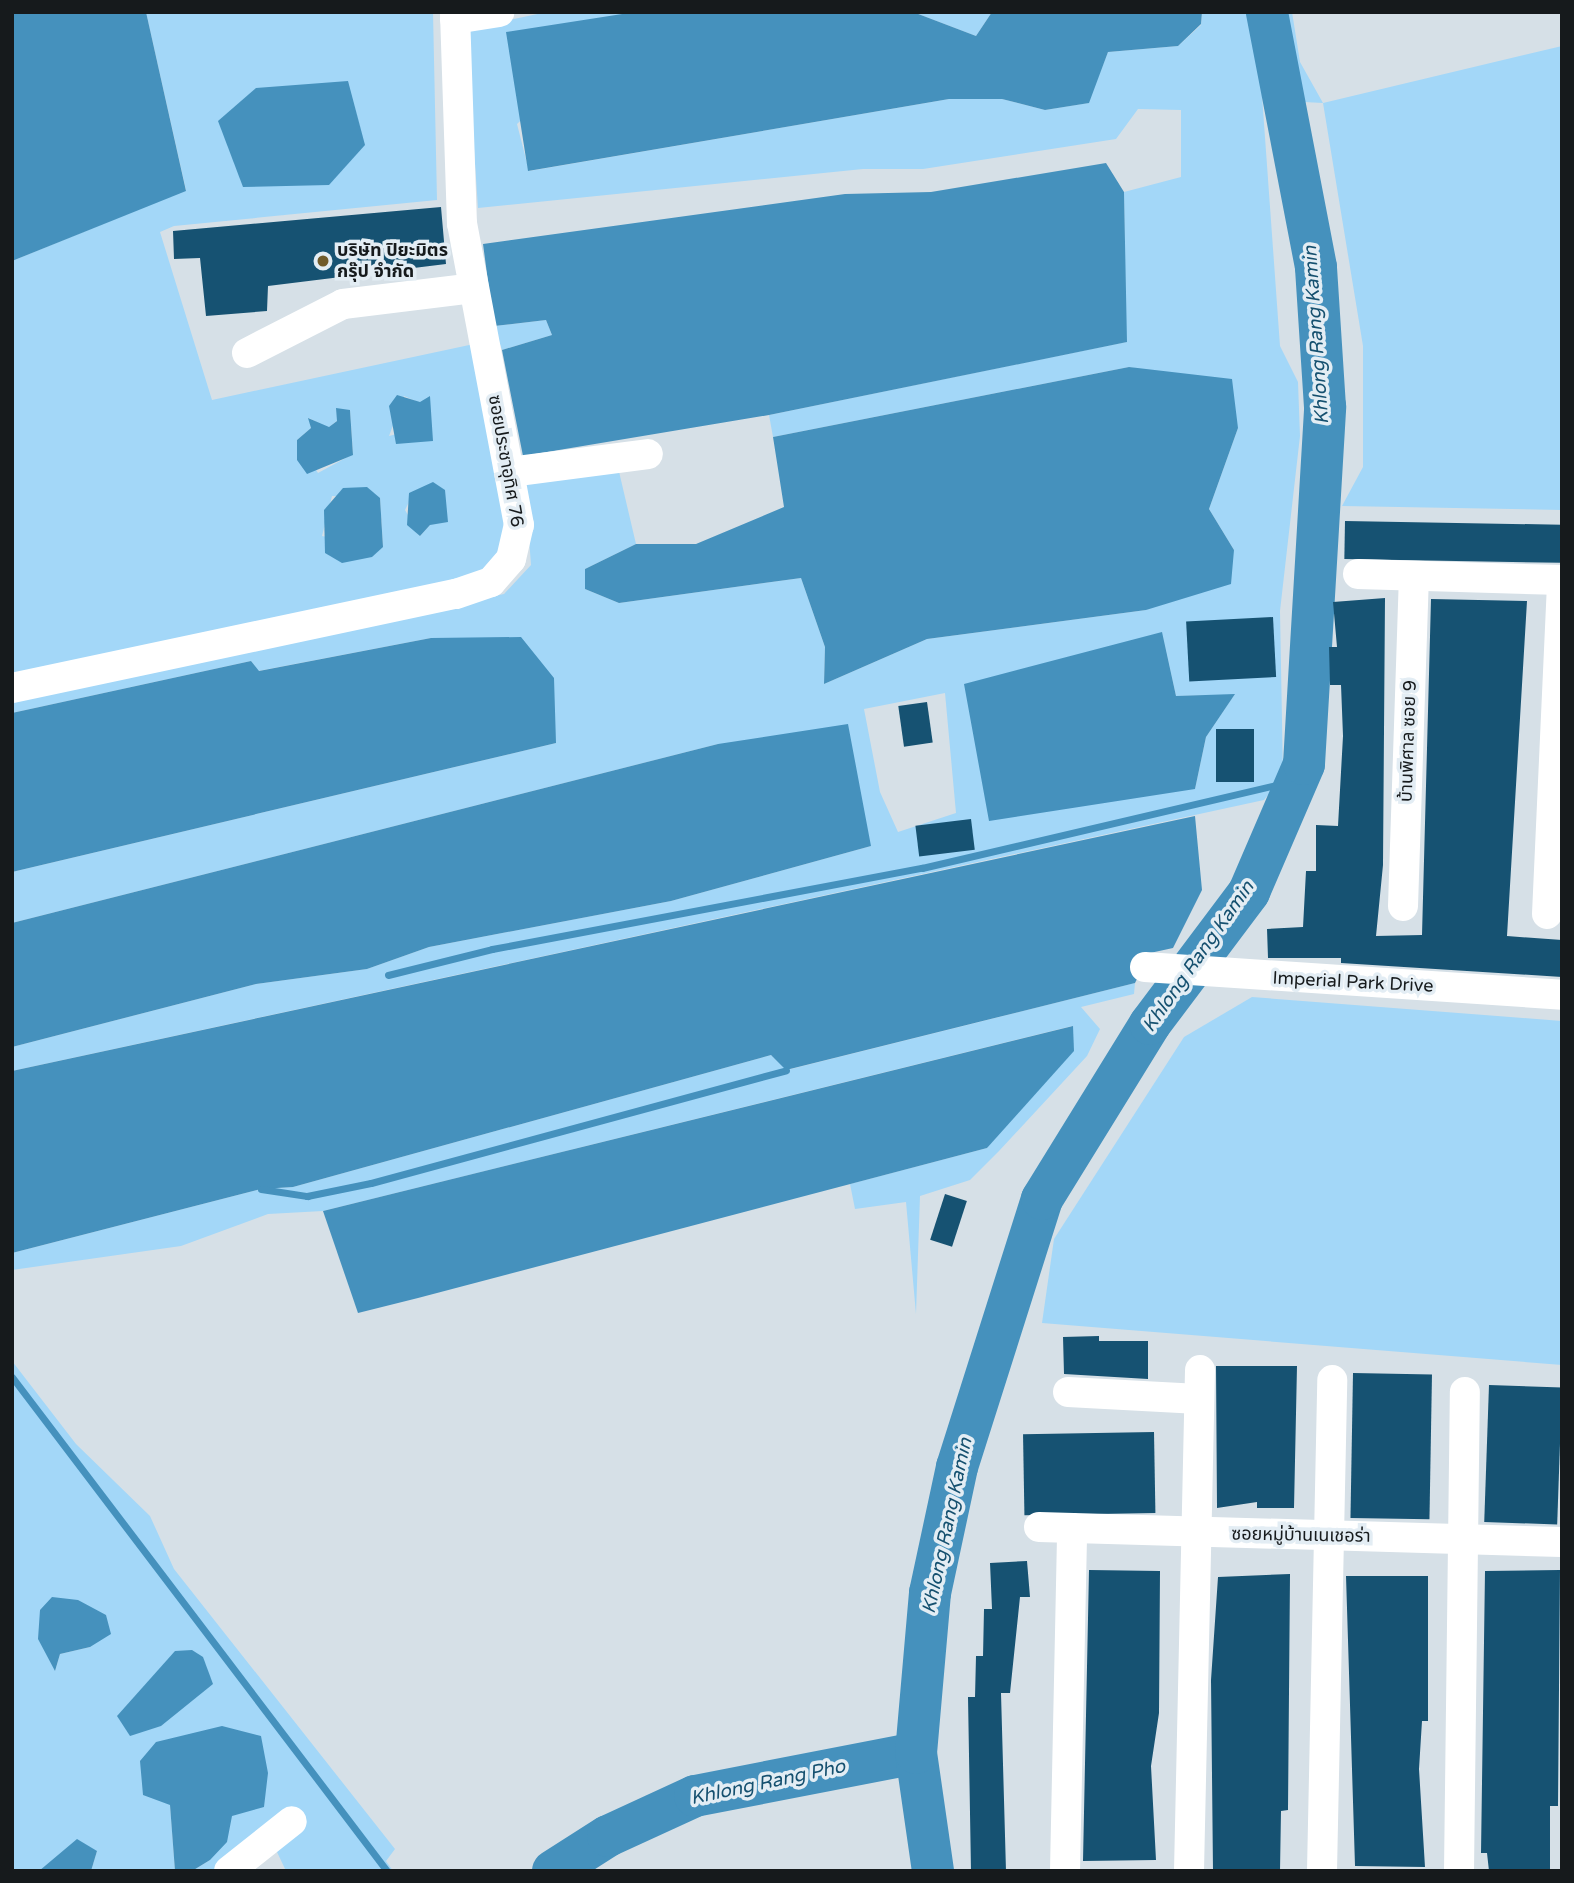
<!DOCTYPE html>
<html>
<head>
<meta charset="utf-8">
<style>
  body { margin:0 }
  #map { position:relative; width:1574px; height:1883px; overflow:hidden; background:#d6e0e7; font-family:"Varela Round","Noto Sans Thai",sans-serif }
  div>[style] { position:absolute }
  .green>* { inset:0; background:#a3d7f8 }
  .water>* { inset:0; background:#4591bd }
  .stream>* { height:7px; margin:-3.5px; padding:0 3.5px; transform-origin:3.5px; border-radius:3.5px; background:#4591bd }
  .river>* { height:42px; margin:-21px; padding:0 21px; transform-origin:21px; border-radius:21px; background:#4591bd }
  .building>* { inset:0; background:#165272; transform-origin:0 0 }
  .minor>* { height:30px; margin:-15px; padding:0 15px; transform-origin:15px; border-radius:15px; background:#fff }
  .dots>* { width:19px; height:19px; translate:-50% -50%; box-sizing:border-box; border:4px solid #e3edf4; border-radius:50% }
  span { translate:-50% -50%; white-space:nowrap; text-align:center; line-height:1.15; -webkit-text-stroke:7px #e3edf4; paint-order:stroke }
  .poi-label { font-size:18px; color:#161a1c; font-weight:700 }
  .left { translate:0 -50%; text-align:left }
  .street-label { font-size:18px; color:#161a1c }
  .water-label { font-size:19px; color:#15506f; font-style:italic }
  .frame { position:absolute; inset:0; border:14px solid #161a1c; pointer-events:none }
</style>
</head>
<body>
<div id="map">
  <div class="green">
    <div style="clip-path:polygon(evenodd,146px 12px,433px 12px,437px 200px,174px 226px,160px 232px,212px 400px,474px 344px,507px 506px,500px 552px,477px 575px,12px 677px,12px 261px,186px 190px,146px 12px,404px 396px,420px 403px,429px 426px,389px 436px,404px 396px,146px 12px,350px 410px,353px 454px,318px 473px,297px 440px,311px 428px,309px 418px,328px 428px,350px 410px,146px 12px,332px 496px,380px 498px,383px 547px,322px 536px,332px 496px,146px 12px,409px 502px,430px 525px,420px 536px,405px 510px,409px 502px)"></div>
    <div style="clip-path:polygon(evenodd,547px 12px,635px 12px,517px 124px,529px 171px,949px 99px,1002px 99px,1045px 110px,1088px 103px,1108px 52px,1178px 46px,1201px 25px,1202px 12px,1256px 12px,1280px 346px,1298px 382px,1300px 436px,1280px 611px,1283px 776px,1264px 800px,12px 1071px,12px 1047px,256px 984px,367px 969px,429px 947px,671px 901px,871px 846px,718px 744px,12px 923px,12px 872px,556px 743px,431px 638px,258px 671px,251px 661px,12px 713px,12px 697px,504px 594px,531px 565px,523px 456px,613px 446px,636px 544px,585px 569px,585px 589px,619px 603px,801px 578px,825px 647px,824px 684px,927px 639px,1146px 610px,1234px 550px,1209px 509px,1238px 428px,1165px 374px,1129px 367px,773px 437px,769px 415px,1126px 342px,1124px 192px,1181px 177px,1181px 110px,1138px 109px,1116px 139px,923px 169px,863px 169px,478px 208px,466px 29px,547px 12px,1162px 632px,1176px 696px,1234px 695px,1206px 737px,1195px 789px,1162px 632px,547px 12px,945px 693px,956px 813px,898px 832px,880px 792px,864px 709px,945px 693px)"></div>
    <div style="clip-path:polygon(913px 12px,992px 12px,976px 36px)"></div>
    <div style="clip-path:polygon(1278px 12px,1292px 12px,1300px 62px,1323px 103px,1562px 46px,1562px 510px,1342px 506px,1363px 467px,1363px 346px,1323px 103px,1304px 102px)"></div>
    <div style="clip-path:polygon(546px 320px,552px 335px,502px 350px,494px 326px)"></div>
    <div style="clip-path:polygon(1135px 983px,1134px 994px,1081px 1007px,1100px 1029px,1087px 1056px,999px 1151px,970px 1180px,920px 1196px,916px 1314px,906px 1202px,855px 1209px,850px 1184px,987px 1148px,1072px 1026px,323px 1211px,268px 1214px,181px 1246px,12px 1270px,12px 1253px,261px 1189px,293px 1187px,771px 1055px,787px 1070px)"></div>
    <div style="clip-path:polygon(1252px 997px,1562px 1021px,1562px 1365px,1042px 1323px,1054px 1239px,1184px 1037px)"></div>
    <div style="clip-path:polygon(evenodd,12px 1361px,76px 1444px,150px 1516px,174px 1569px,395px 1849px,386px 1861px,393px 1871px,286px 1871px,268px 1833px,215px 1871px,192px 1871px,210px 1860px,170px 1804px,175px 1871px,91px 1871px,97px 1851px,39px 1871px,12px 1871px,12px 1361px,52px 1597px,90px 1647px,60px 1654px,55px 1671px,52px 1597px)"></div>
  </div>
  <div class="water">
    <div style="clip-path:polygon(12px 12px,146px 12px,186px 191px,12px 261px)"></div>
    <div style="clip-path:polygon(635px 12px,913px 12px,976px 36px,992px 12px,1202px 12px,1201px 24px,1178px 46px,1108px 52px,1089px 103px,1045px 110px,1002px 99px,949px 99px,528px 171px,506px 32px)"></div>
    <div style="clip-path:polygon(348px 81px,365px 145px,329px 185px,243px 187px,218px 121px,256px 88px)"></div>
    <div style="clip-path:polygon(1106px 163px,1124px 192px,1127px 342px,769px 415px,523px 456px,502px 350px,552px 335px,546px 320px,494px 326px,483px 244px,845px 194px,931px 192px)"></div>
    <div style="clip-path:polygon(1129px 367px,1232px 379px,1238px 428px,1209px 509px,1234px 550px,1231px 584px,1146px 610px,927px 639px,824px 684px,825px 647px,801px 578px,619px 603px,585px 589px,585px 569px,636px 544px,696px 544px,784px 507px,773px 437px)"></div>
    <div style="clip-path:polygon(397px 395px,420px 402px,430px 396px,433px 441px,396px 444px,389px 406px)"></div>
    <div style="clip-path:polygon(336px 408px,350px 410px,353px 455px,307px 474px,297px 460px,297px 440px,311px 428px,308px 418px,329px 427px,337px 421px)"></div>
    <div style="clip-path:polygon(433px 482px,445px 490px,448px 522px,430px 525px,420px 536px,407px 525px,409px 493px)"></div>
    <div style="clip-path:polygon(367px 487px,380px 498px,383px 547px,372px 557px,342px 563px,325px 553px,324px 510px,343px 488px)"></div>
    <div style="clip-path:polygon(1162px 632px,1176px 696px,1235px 694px,1206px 737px,1195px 789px,989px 821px,964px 684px)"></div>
    <div style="clip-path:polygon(521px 637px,554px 678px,556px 743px,12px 872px,12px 713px,251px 661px,259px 671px,431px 638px)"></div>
    <div style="clip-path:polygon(848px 724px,871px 846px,671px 901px,429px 947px,367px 969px,256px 984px,12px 1047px,12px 923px,718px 744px)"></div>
    <div style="clip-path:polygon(1195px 816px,1202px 890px,1173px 948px,1150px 953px,1135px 983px,786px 1070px,771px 1055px,293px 1187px,261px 1189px,12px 1253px,12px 1071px)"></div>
    <div style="clip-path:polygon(1073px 1026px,1074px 1051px,987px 1148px,418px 1298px,358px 1313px,323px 1211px)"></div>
    <div style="clip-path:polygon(52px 1597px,78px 1600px,106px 1615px,111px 1634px,90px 1647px,60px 1654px,55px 1671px,38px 1639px,40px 1610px)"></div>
    <div style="clip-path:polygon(192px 1650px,203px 1657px,213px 1684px,161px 1726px,130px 1736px,117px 1716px,175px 1651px)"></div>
    <div style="clip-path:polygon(222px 1726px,261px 1736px,268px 1773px,264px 1807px,232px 1816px,227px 1842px,210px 1860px,192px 1871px,175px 1871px,170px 1805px,143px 1795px,140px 1761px,156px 1742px)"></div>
    <div style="clip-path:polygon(77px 1839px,97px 1851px,91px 1871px,39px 1871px)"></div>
  </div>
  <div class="stream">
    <div style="left:388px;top:975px;width:107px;rotate:-14deg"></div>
    <div style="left:492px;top:949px;width:438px;rotate:-10.7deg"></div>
    <div style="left:922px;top:868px;width:385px;rotate:-13.2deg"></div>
    <div style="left:261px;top:1189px;width:47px;rotate:8.7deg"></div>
    <div style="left:307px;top:1196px;width:65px;rotate:-11.5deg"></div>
    <div style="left:371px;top:1183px;width:430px;rotate:-15.2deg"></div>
    <div style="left:12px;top:1377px;width:620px;rotate:52.8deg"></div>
  </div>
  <div class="river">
    <div style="left:553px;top:1871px;width:65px;rotate:-32.5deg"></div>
    <div style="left:608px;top:1836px;width:96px;rotate:-24.7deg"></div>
    <div style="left:695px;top:1796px;width:225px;rotate:-11deg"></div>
    <div style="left:933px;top:1871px;width:119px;rotate:-98.2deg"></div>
    <div style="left:916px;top:1753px;width:161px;rotate:-85deg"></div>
    <div style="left:930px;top:1593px;width:129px;rotate:-77.9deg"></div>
    <div style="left:957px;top:1467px;width:281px;rotate:-72.4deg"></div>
    <div style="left:1042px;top:1199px;width:206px;rotate:-58.3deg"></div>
    <div style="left:1150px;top:1024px;width:165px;rotate:-53.1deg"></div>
    <div style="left:1249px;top:892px;width:139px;rotate:-66.7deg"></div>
    <div style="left:1304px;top:764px;width:358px;rotate:-86.6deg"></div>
    <div style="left:1325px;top:407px;width:140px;rotate:-93.7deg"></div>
    <div style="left:1316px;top:267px;width:260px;rotate:-100.9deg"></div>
  </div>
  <div class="building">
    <div style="clip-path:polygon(441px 207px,446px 264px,268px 286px,267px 311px,206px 316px,200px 258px,174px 259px,173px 231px)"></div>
    <div style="left:1345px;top:521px;width:217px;height:38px;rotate:1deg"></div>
    <div style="clip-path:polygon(1385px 598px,1383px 865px,1376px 936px,1422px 935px,1431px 599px,1527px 601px,1507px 936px,1562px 940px,1562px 977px,1341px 963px,1341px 958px,1268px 958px,1267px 929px,1303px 927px,1306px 871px,1316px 871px,1316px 825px,1338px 826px,1343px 736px,1341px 685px,1330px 685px,1329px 647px,1337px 647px,1333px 602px)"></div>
    <div style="left:1273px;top:617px;width:60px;height:87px;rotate:87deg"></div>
    <div style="left:927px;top:702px;width:41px;height:29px;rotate:82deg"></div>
    <div style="left:1216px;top:729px;width:38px;height:53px"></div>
    <div style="left:971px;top:819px;width:31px;height:56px;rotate:83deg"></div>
    <div style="left:945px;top:1194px;width:23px;height:48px;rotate:18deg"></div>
    <div style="clip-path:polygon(1099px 1336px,1099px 1341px,1148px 1341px,1148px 1379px,1064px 1374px,1063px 1337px)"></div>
    <div style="clip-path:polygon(1216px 1366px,1297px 1366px,1294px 1508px,1257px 1508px,1257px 1502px,1217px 1508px)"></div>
    <div style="left:1353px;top:1373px;width:79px;height:145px;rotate:1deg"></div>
    <div style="left:1489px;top:1385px;width:73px;height:137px;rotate:2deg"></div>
    <div style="left:1154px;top:1432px;width:81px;height:131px;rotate:89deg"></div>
    <div style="clip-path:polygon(1027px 1561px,1030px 1597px,1020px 1597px,1010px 1693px,1001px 1693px,1006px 1871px,971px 1871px,968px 1697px,975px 1697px,976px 1656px,983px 1656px,984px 1609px,992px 1609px,990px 1563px)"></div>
    <div style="clip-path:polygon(1089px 1570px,1160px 1571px,1159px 1713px,1151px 1766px,1156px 1860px,1083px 1861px)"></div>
    <div style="clip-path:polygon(1560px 1570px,1558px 1806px,1550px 1806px,1550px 1871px,1489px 1871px,1487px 1853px,1481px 1853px,1485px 1571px)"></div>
    <div style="clip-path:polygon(1290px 1574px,1288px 1810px,1281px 1811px,1280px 1871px,1213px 1871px,1211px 1680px,1218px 1577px)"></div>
    <div style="clip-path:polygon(1346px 1576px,1428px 1576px,1428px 1721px,1422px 1721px,1419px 1769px,1425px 1867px,1355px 1866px)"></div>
  </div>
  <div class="minor">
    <div style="left:455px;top:19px;width:45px;rotate:-9deg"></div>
    <div style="left:247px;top:353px;width:108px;rotate:-27deg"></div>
    <div style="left:343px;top:304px;width:131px;rotate:-7deg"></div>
    <div style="left:510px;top:472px;width:139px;rotate:-7.4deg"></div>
    <div style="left:1358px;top:574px;width:204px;rotate:1.7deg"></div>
    <div style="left:12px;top:688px;width:454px;rotate:-12deg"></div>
    <div style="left:456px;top:594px;width:37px;rotate:-19deg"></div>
    <div style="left:491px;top:582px;width:30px;rotate:-49deg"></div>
    <div style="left:511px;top:559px;width:35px;rotate:-77deg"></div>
    <div style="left:519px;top:525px;width:306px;rotate:-100.7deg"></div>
    <div style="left:462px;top:224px;width:212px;rotate:-91.9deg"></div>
    <div style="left:1403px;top:906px;width:330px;rotate:-88.1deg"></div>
    <div style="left:1547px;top:914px;width:333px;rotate:-87.4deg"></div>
    <div style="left:1145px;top:967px;width:418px;rotate:3.8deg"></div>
    <div style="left:1068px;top:1392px;width:131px;rotate:3.1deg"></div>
    <div style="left:1039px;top:1527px;width:523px;rotate:1.64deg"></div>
    <div style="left:229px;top:1871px;width:80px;rotate:-38.4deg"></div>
    <div style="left:1065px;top:1871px;width:343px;rotate:-88.8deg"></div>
    <div style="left:1189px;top:1871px;width:501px;rotate:-88.74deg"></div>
    <div style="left:1322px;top:1871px;width:491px;rotate:-88.8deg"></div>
    <div style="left:1459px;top:1871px;width:479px;rotate:-89.3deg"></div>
  </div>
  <div class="dots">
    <div style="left:323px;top:261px;background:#705b2a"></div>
  </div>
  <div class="poi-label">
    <span class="left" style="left:337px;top:261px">บริษัท ปิยะมิตร<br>กรุ๊ป จำกัด</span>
  </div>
  <div class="street-label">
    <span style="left:506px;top:461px;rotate:80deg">ซอยประชาอุทิศ 76</span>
    <span style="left:1408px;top:741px;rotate:-88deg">บ้านพิศาล ซอย 9</span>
    <span style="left:1353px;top:982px;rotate:3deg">Imperial Park Drive</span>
    <span style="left:1301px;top:1535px;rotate:1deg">ซอยหมู่บ้านเนเชอร่า</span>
  </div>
  <div class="water-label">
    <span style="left:1317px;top:335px;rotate:-94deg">Khlong Rang Kamin</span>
    <span style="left:1199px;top:957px;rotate:-55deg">Khlong Rang Kamin</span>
    <span style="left:948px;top:1526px;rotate:-78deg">Khlong Rang Kamin</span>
    <span style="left:768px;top:1783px;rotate:-12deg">Khlong Rang Pho</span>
  </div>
  <div class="frame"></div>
</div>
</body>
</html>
